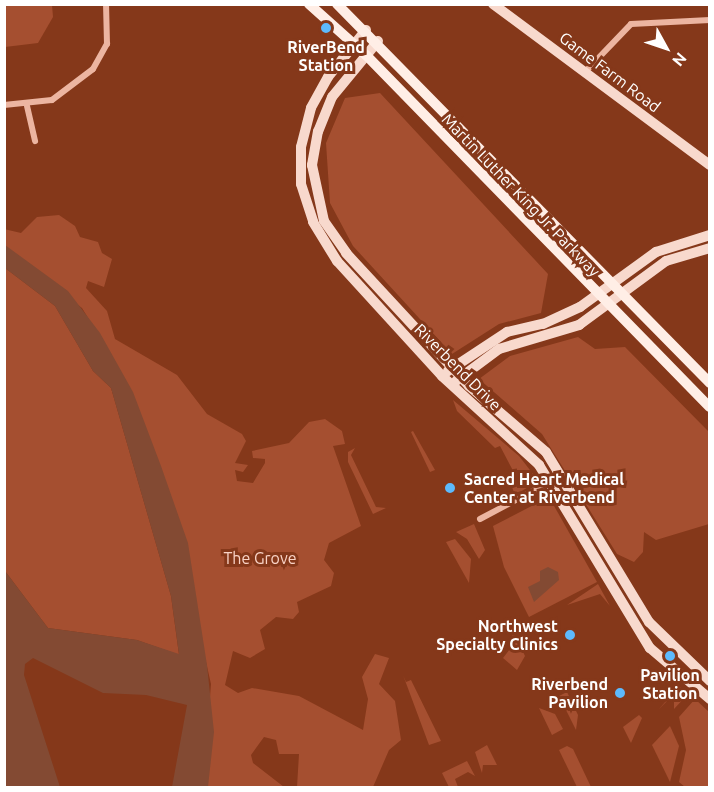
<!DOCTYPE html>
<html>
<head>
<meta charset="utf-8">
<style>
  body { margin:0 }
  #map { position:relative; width:714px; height:792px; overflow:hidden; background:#85381a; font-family:Ubuntu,sans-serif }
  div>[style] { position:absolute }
  .green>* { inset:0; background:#a54f30 }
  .water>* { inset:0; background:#834a33 }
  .street>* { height:6px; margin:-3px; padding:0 3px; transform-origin:3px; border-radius:3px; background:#ecb5a1 }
  .secondary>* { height:10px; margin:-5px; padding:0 5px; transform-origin:5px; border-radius:5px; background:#f8d9cd }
  .primary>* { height:10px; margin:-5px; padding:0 5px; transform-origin:5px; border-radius:5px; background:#ffeee6 }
  .dots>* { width:16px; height:16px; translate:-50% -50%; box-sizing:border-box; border:3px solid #85381a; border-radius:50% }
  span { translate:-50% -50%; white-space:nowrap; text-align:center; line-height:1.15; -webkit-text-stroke:6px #85381a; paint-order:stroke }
  .poi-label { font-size:16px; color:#fff; font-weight:700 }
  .left { translate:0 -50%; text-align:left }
  .right { translate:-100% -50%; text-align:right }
  .street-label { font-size:16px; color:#fff }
  .park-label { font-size:16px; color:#f9d3c6 }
  .frame { position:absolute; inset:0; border:6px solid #fff; pointer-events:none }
  .north { position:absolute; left:636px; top:18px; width:60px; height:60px; -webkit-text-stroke:4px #85381a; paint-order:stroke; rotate:130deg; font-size:16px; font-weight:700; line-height:24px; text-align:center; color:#fff }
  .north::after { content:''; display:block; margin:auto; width:21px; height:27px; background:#fff; clip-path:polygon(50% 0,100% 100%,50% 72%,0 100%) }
</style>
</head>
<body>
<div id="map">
  <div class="green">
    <div style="clip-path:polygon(5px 4px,52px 5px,53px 17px,38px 43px,5px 47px)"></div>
    <div style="clip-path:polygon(380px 93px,548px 274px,541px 313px,499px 324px,452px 354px,353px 246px,330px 203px,326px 143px,345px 98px)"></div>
    <div style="clip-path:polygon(59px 215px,75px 226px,80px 237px,98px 242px,102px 253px,112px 259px,104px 287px,88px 281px,86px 288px,107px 311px,115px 339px,177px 375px,207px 414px,242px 434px,246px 441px,235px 463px,248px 465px,243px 472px,235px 470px,237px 481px,253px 483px,265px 463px,265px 459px,253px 458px,252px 451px,289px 443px,309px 422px,325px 419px,342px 431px,345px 444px,333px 446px,361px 526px,329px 543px,324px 560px,334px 573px,331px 586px,297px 602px,299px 612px,293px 619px,276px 617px,260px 630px,265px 649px,250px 658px,233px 651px,225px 685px,238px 693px,252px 688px,299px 696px,363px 730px,368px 699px,362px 677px,375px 654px,389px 658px,379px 684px,395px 701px,401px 740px,389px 750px,373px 787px,297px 787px,299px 754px,279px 754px,276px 740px,264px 737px,251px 755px,253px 763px,284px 787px,203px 787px,211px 684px,206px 662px,96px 331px,82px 308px,5px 249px,4px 229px,21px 233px,37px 217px)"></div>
    <div style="clip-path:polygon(5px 268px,55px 306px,93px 371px,111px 388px,171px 596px,179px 655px,137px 640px,48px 628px,5px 571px)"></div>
    <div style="clip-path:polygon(578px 337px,595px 349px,625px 347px,709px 432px,709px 524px,656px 540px,644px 532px,643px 552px,634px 562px,617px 554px,542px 434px,479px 379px,510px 356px)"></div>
    <div style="clip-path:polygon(453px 400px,519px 456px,537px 479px,535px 483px,515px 495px,512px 487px,519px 482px,500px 446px,495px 448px,457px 411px)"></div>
    <div style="clip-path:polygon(413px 431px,435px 470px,430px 472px,411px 432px)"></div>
    <div style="clip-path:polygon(355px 448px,351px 455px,376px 507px,386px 508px,373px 514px,348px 462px,348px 452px)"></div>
    <div style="clip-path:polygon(549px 497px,597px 582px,529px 617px,504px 567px,493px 526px)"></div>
    <div style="clip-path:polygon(474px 524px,485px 550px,479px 559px,467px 539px,456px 532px)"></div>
    <div style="clip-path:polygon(455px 539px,471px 559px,469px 583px,446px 542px)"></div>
    <div style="clip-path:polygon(598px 584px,610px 606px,600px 594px,567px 605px)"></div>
    <div style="clip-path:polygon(510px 625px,525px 656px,517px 670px,503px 658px,514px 644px)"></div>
    <div style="clip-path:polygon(403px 675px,406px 682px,411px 680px,441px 741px,429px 745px)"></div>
    <div style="clip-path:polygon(679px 686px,688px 694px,674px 709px,674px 702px,668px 700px,659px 709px)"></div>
    <div style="clip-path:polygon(567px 692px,578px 715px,576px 730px,559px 696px)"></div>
    <div style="clip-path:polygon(695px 699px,709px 712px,709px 787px,685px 787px,679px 782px,686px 750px,679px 717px)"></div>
    <div style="clip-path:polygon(539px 708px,555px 714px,563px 729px,552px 735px)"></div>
    <div style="clip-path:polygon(639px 715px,642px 718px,631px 743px,623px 727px)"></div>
    <div style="clip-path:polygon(670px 726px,679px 746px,670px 782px,652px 745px)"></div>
    <div style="clip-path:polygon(487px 745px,497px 765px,483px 765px,482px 773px,475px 752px)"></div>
    <div style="clip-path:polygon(567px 746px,573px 749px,591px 787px,577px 787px,559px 750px)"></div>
    <div style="clip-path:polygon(467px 761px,475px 776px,468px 772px,455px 779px,458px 787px,449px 787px,442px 773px)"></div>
  </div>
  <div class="water">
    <div style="clip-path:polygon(5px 245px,68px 291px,100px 333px,133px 392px,161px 466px,188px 543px,207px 665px,214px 732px,208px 787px,172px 787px,187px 705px,146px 695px,103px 693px,33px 658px,25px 664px,24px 675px,60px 787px,5px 787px,5px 571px,48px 628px,137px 640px,179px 654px,171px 596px,111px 388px,93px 371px,55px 306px,5px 268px)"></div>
    <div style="clip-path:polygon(548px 567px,558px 572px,559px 580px,534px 602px,528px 587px,540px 581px,540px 571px)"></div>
  </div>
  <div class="street">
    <div style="left:585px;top:72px;width:66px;rotate:-46.2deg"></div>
    <div style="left:631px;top:24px;width:79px;rotate:-2.9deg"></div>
    <div style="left:4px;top:105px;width:48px;rotate:-5.9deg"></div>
    <div style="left:52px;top:100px;width:51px;rotate:-37.1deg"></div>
    <div style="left:93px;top:69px;width:29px;rotate:-61deg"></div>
    <div style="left:107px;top:44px;width:40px;rotate:-91.4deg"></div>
    <div style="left:27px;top:106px;width:36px;rotate:77deg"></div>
    <div style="left:480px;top:519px;width:92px;rotate:-28deg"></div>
  </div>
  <div class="secondary">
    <div style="left:493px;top:4px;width:270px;rotate:36.6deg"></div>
    <div style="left:366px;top:30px;width:60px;rotate:129deg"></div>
    <div style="left:328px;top:77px;width:35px;rotate:119deg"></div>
    <div style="left:311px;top:108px;width:40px;rotate:104.4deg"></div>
    <div style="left:301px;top:147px;width:37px;rotate:90deg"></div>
    <div style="left:301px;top:184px;width:40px;rotate:72deg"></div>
    <div style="left:313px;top:222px;width:46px;rotate:58.4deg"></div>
    <div style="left:337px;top:261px;width:156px;rotate:47.6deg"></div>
    <div style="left:442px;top:376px;width:132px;rotate:42.5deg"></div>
    <div style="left:539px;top:465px;width:214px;rotate:58.8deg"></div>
    <div style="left:650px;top:648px;width:79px;rotate:40.4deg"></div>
    <div style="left:378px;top:41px;width:72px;rotate:129.4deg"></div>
    <div style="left:332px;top:97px;width:37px;rotate:112deg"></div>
    <div style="left:318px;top:131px;width:35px;rotate:100deg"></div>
    <div style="left:312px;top:165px;width:57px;rotate:77.9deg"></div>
    <div style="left:324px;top:221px;width:39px;rotate:55deg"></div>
    <div style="left:346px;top:253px;width:181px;rotate:47.2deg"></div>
    <div style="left:469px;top:386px;width:101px;rotate:40.6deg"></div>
    <div style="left:546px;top:452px;width:199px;rotate:58.8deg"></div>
    <div style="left:649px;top:622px;width:85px;rotate:44deg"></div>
    <div style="left:448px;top:371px;width:71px;rotate:-33.5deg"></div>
    <div style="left:507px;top:332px;width:37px;rotate:-13deg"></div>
    <div style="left:543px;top:324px;width:41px;rotate:-24.7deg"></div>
    <div style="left:580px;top:307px;width:94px;rotate:-35.9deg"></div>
    <div style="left:656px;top:252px;width:57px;rotate:-17.5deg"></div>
    <div style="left:456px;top:381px;width:54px;rotate:-36.7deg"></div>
    <div style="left:499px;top:349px;width:84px;rotate:-16.7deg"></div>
    <div style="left:579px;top:325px;width:108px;rotate:-36.3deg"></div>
    <div style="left:666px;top:261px;width:46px;rotate:-16.5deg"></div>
  </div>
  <div class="primary">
    <div style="left:309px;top:4px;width:76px;rotate:41.8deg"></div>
    <div style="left:366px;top:55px;width:492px;rotate:45.7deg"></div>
    <div style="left:337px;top:4px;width:532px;rotate:45.46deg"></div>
  </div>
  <div class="dots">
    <div style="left:326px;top:28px;background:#5dbafd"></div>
    <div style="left:450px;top:488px;background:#5dbafd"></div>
    <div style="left:570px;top:635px;background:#5dbafd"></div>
    <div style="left:670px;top:656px;background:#5dbafd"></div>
    <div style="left:620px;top:693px;background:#5dbafd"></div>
  </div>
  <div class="poi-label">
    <span style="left:326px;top:56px">RiverBend<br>Station</span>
    <span class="left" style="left:464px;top:488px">Sacred Heart Medical<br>Center at Riverbend</span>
    <span class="right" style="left:558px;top:635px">Northwest<br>Specialty Clinics</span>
    <span style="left:670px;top:684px">Pavilion<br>Station</span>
    <span class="right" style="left:608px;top:693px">Riverbend<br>Pavilion</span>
  </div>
  <div class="street-label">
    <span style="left:610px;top:72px;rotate:37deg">Game Farm Road</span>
    <span style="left:521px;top:195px;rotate:46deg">Martin Luther King Jr. Parkway</span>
    <span style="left:458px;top:367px;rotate:45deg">Riverbend Drive</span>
  </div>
  <div class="park-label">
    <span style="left:260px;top:558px">The Grove</span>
  </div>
  <div class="frame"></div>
  <div class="north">N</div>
</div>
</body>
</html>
